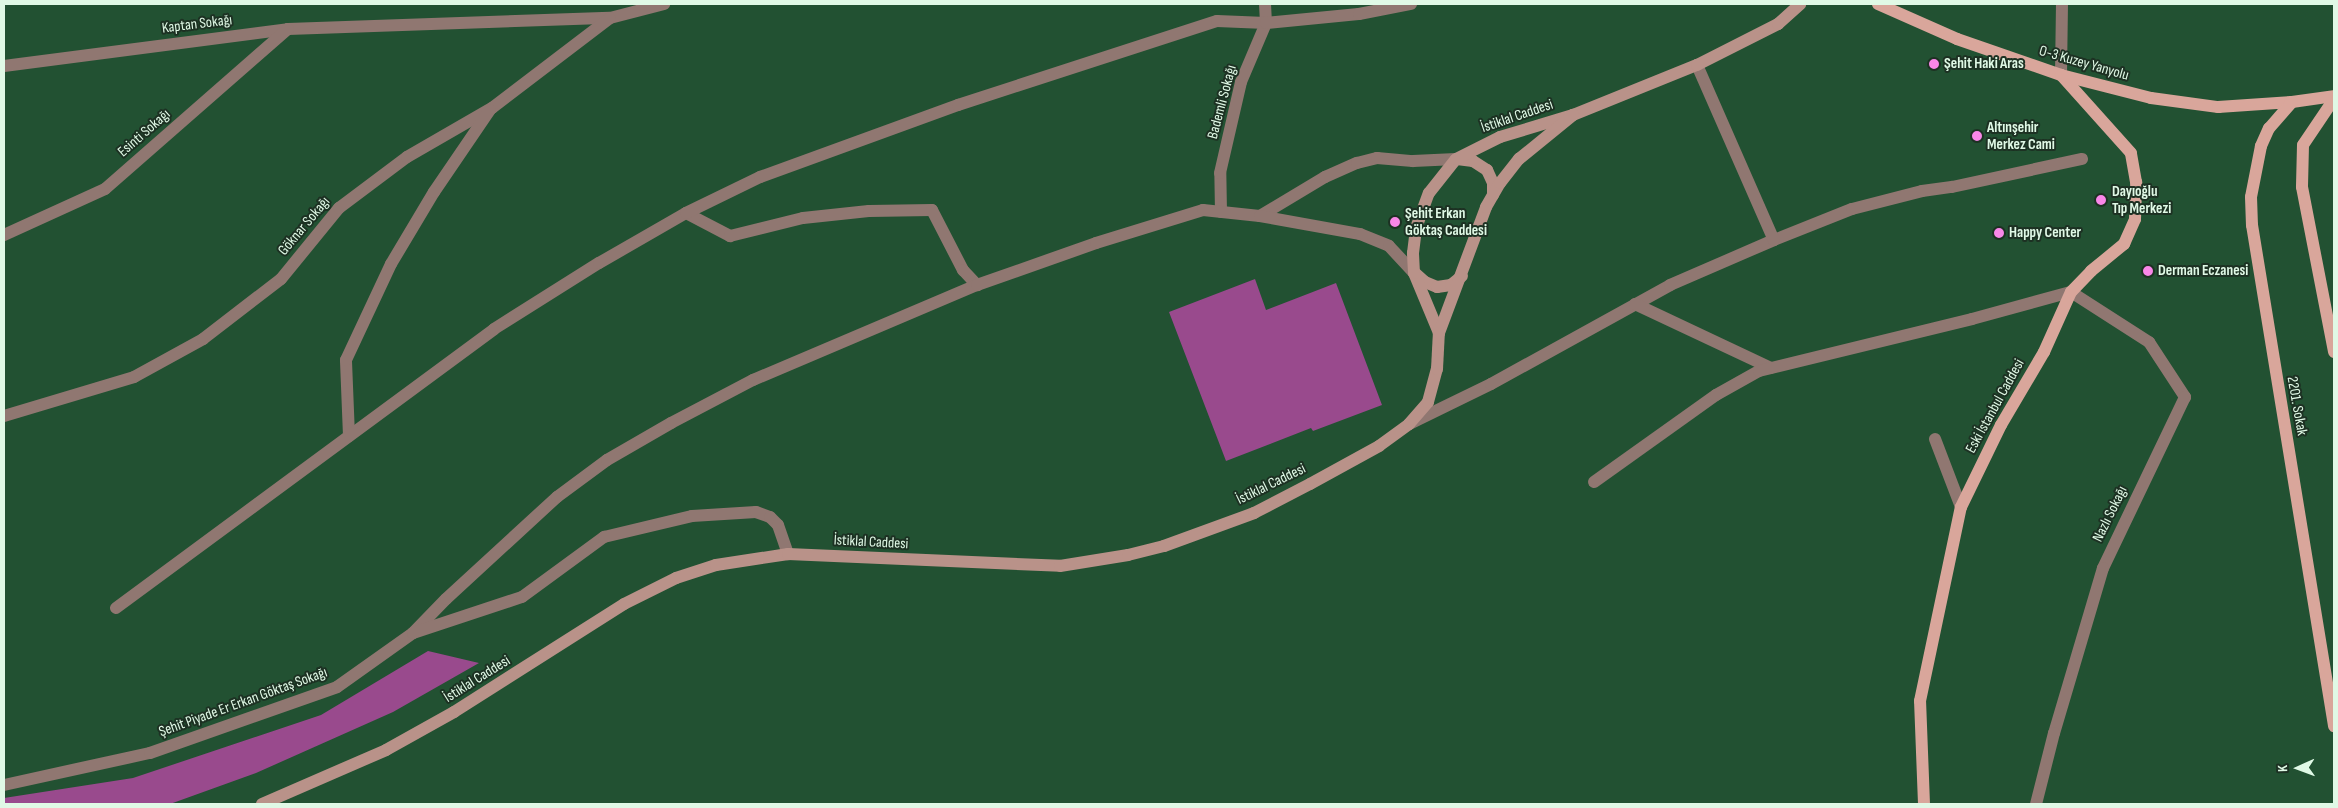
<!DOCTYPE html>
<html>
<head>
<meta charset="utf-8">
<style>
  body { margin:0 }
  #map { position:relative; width:2338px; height:808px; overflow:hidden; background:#225132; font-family:"Sofia Sans Condensed",sans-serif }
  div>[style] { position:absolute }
  .green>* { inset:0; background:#994a8d }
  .service>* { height:12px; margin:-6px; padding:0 6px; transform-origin:6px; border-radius:6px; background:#907771 }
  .minor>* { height:12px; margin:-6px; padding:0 6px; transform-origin:6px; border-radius:6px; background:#907771 }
  .secondary>* { height:12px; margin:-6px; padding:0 6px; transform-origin:6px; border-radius:6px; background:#b99289 }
  .primary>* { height:12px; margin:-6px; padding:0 6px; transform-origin:6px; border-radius:6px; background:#d9a69b }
  .dots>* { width:14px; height:14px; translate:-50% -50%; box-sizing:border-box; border:2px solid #1d3123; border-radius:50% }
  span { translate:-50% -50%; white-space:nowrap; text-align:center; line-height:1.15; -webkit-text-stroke:4px #1d3123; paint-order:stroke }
  .street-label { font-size:15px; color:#e0f9e6 }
  .poi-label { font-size:15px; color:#e0f9e6; font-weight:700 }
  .left { translate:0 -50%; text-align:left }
  .frame { position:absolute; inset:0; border:5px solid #e0f9e6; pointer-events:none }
  .north { position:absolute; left:2273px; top:743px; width:50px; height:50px; -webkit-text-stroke:4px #1d3123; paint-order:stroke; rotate:268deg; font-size:14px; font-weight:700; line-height:20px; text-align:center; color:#e0f9e6 }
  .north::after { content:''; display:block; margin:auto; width:18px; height:22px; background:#e0f9e6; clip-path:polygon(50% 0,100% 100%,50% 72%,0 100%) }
</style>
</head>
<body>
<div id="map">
  <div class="green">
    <div style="clip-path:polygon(1255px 279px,1266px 310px,1336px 283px,1382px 405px,1313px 431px,1311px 428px,1226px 461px,1169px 312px)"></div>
    <div style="clip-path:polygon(428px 651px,479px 663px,393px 712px,256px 773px,170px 804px,4px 804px,4px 798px,133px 778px,321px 715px)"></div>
  </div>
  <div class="service">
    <div style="left:686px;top:213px;width:50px;rotate:27.6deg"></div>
    <div style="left:730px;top:236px;width:75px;rotate:-13.9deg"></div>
    <div style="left:803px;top:218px;width:66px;rotate:-6.1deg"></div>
    <div style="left:869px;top:211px;width:63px;rotate:-0.9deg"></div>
    <div style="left:932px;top:210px;width:68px;rotate:62.7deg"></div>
    <div style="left:963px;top:270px;width:21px;rotate:47deg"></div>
    <div style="left:1409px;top:424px;width:91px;rotate:-26deg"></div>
    <div style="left:1491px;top:384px;width:205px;rotate:-28.9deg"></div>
    <div style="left:1670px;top:285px;width:113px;rotate:-23.4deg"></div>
    <div style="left:1774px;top:240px;width:84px;rotate:-21.7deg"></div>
    <div style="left:1852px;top:209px;width:72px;rotate:-14.4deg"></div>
    <div style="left:1922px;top:191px;width:30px;rotate:-8deg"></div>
    <div style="left:1952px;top:187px;width:133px;rotate:-12.2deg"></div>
    <div style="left:1935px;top:439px;width:73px;rotate:69.1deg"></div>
  </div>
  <div class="minor">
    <div style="left:1697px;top:65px;width:191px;rotate:66.3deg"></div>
    <div style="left:4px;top:66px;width:286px;rotate:-7.4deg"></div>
    <div style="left:288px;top:29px;width:322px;rotate:-2deg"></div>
    <div style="left:610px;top:18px;width:56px;rotate:-14.5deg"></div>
    <div style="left:2061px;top:75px;width:71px;rotate:-89.2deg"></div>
    <div style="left:1221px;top:212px;width:39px;rotate:-91deg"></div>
    <div style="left:1220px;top:173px;width:93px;rotate:-77deg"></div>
    <div style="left:1241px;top:82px;width:64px;rotate:-67deg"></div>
    <div style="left:1266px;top:23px;width:19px;rotate:-93deg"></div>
    <div style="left:1260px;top:216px;width:76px;rotate:-31deg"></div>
    <div style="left:1325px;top:177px;width:35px;rotate:-24deg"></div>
    <div style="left:1357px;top:163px;width:21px;rotate:-14deg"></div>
    <div style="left:1377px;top:158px;width:36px;rotate:5deg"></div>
    <div style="left:1413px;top:161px;width:43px;rotate:-2.7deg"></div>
    <div style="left:4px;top:235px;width:111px;rotate:-24.5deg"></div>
    <div style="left:105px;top:189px;width:243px;rotate:-41.2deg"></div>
    <div style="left:1635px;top:304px;width:150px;rotate:25.2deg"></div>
    <div style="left:4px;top:416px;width:136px;rotate:-16.7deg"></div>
    <div style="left:134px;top:377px;width:79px;rotate:-28.8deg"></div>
    <div style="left:203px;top:339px;width:98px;rotate:-37.6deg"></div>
    <div style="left:281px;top:279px;width:92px;rotate:-50.8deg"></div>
    <div style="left:339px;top:208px;width:85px;rotate:-36.9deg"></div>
    <div style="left:407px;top:157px;width:98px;rotate:-30deg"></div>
    <div style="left:492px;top:108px;width:148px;rotate:-37.3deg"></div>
    <div style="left:349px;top:436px;width:76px;rotate:-92.3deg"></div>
    <div style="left:346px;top:360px;width:106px;rotate:-64.9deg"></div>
    <div style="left:391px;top:264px;width:84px;rotate:-59.2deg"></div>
    <div style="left:434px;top:192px;width:99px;rotate:-55.7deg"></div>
    <div style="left:1594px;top:482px;width:150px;rotate:-35.5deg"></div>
    <div style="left:1716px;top:395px;width:49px;rotate:-29.2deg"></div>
    <div style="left:1759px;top:371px;width:219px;rotate:-13.7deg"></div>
    <div style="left:1972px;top:319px;width:103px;rotate:-15.3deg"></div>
    <div style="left:2071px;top:292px;width:93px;rotate:32.7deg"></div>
    <div style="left:2149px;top:342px;width:66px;rotate:56.8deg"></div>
    <div style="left:2185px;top:397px;width:190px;rotate:115.6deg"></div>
    <div style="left:2103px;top:568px;width:172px;rotate:106.5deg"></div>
    <div style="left:2054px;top:733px;width:73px;rotate:104.2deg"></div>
    <div style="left:116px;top:608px;width:470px;rotate:-36.4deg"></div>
    <div style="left:494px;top:329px;width:124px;rotate:-32.2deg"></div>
    <div style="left:599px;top:263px;width:100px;rotate:-29.9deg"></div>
    <div style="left:686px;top:213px;width:82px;rotate:-25.9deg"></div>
    <div style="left:760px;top:177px;width:211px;rotate:-20deg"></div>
    <div style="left:958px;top:105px;width:272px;rotate:-18deg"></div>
    <div style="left:1217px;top:21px;width:49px;rotate:2.3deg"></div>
    <div style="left:1266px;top:23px;width:93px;rotate:-5.5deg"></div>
    <div style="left:1359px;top:14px;width:53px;rotate:-10.9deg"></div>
    <div style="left:413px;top:633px;width:47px;rotate:-45.9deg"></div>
    <div style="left:446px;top:599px;width:151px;rotate:-42.6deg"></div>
    <div style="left:557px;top:497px;width:62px;rotate:-36.5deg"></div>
    <div style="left:607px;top:460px;width:74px;rotate:-30deg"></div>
    <div style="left:671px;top:423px;width:93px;rotate:-27.7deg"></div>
    <div style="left:753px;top:380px;width:243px;rotate:-23deg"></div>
    <div style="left:977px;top:285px;width:126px;rotate:-19.4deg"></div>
    <div style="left:1096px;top:243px;width:112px;rotate:-17.1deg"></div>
    <div style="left:1203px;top:210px;width:57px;rotate:6deg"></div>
    <div style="left:1260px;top:216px;width:102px;rotate:10.2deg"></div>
    <div style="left:1360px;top:234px;width:31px;rotate:22deg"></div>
    <div style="left:1389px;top:246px;width:37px;rotate:47deg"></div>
    <div style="left:4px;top:785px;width:149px;rotate:-12.4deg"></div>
    <div style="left:150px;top:753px;width:198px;rotate:-19.4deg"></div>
    <div style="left:337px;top:687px;width:93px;rotate:-35.4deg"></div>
    <div style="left:413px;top:633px;width:115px;rotate:-18.3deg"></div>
    <div style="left:522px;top:597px;width:102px;rotate:-36.2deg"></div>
    <div style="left:604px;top:537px;width:90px;rotate:-13.4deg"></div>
    <div style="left:692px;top:516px;width:64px;rotate:-3.6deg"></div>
    <div style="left:756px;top:512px;width:15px;rotate:20deg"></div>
    <div style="left:770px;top:517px;width:11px;rotate:45deg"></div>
    <div style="left:778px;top:525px;width:31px;rotate:71deg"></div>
  </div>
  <div class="secondary">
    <div style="left:1457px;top:159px;width:16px;rotate:7deg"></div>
    <div style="left:1473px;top:161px;width:17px;rotate:33deg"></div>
    <div style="left:1487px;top:170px;width:14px;rotate:65deg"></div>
    <div style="left:1493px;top:183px;width:12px;rotate:90deg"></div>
    <div style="left:1416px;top:274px;width:12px;rotate:42deg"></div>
    <div style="left:1425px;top:282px;width:13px;rotate:23deg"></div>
    <div style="left:1437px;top:287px;width:14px;rotate:-8deg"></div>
    <div style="left:1451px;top:285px;width:14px;rotate:-39deg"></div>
    <div style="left:1439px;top:333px;width:65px;rotate:-112.6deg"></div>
    <div style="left:1414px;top:273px;width:20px;rotate:-93deg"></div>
    <div style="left:1413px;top:253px;width:25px;rotate:-83deg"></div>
    <div style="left:1416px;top:228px;width:37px;rotate:-70deg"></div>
    <div style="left:1429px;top:193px;width:43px;rotate:-51.5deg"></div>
    <div style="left:1456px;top:159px;width:49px;rotate:-26.6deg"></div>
    <div style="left:1500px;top:137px;width:76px;rotate:-16.8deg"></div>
    <div style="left:1573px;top:115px;width:134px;rotate:-22deg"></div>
    <div style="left:1697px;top:65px;width:91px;rotate:-26.8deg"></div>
    <div style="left:1778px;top:24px;width:30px;rotate:-42deg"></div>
    <div style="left:262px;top:804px;width:135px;rotate:-23.5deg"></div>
    <div style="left:386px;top:750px;width:78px;rotate:-29.2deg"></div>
    <div style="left:454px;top:712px;width:201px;rotate:-32.4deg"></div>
    <div style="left:624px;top:604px;width:58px;rotate:-26.6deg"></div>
    <div style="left:676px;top:578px;width:42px;rotate:-18deg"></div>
    <div style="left:716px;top:565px;width:73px;rotate:-8.7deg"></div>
    <div style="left:788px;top:554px;width:272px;rotate:2.5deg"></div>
    <div style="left:1060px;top:566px;width:69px;rotate:-9.2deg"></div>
    <div style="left:1128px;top:555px;width:37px;rotate:-14deg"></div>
    <div style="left:1164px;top:546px;width:96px;rotate:-20.1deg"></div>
    <div style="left:1254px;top:513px;width:63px;rotate:-27.4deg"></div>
    <div style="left:1310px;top:484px;width:79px;rotate:-28.8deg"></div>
    <div style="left:1379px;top:446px;width:37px;rotate:-36deg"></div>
    <div style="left:1409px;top:424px;width:29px;rotate:-49deg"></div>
    <div style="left:1428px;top:402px;width:34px;rotate:-75deg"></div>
    <div style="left:1437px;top:369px;width:36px;rotate:-87deg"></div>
    <div style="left:1439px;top:333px;width:134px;rotate:-69.5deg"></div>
    <div style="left:1486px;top:207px;width:28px;rotate:-60deg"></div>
    <div style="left:1500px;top:183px;width:31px;rotate:-52deg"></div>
    <div style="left:1519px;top:159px;width:70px;rotate:-39.2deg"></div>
  </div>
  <div class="primary">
    <div style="left:1878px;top:4px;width:86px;rotate:23.9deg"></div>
    <div style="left:1957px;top:39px;width:110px;rotate:19.1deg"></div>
    <div style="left:2061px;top:75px;width:93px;rotate:14.3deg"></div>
    <div style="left:2151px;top:98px;width:68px;rotate:7.7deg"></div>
    <div style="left:2218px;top:107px;width:74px;rotate:-3.9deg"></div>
    <div style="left:2292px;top:102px;width:42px;rotate:-8.1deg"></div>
    <div style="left:2334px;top:99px;width:55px;rotate:124deg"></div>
    <div style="left:2303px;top:145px;width:42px;rotate:91.4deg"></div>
    <div style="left:2302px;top:187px;width:168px;rotate:79deg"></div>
    <div style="left:2292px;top:102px;width:35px;rotate:131deg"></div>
    <div style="left:2269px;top:128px;width:20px;rotate:114deg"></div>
    <div style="left:2261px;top:146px;width:52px;rotate:101.1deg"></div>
    <div style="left:2251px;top:197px;width:28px;rotate:88deg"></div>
    <div style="left:2252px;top:225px;width:508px;rotate:80.7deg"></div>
    <div style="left:1924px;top:804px;width:103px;rotate:-92.2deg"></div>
    <div style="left:1920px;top:701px;width:198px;rotate:-78.1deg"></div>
    <div style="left:1961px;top:507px;width:91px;rotate:-64deg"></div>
    <div style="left:2001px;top:425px;width:85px;rotate:-59.5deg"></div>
    <div style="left:2044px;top:352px;width:66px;rotate:-65.8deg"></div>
    <div style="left:2071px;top:292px;width:29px;rotate:-46deg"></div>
    <div style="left:2091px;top:271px;width:43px;rotate:-39.3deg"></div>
    <div style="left:2124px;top:244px;width:27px;rotate:-66deg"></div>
    <div style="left:2135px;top:219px;width:37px;rotate:-88deg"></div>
    <div style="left:2136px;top:182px;width:29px;rotate:-100deg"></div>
    <div style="left:2131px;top:153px;width:105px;rotate:-131.9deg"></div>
  </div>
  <div class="dots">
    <div style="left:1934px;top:64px;background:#f987e8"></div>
    <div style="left:1977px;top:136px;background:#f987e8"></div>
    <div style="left:2101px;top:200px;background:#f987e8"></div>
    <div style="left:1395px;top:222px;background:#f987e8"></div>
    <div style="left:1999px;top:233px;background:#f987e8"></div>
    <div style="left:2148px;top:271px;background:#f987e8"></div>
  </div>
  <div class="street-label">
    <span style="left:197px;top:24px;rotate:-7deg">Kaptan Sokağı</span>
    <span style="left:2084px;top:63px;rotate:16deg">O-3 Kuzey Yanyolu</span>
    <span style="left:1222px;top:102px;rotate:-75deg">Bademli Sokağı</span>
    <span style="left:1517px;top:116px;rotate:-19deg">İstiklal Caddesi</span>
    <span style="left:144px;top:133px;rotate:-41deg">Esinti Sokağı</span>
    <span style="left:304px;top:226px;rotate:-50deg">Göknar Sokağı</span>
    <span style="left:1995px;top:406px;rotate:-61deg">Eski İstanbul Caddesi</span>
    <span style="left:2297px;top:406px;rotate:80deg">2201. Sokak</span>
    <span style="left:1271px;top:484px;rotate:-26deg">İstiklal Caddesi</span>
    <span style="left:2110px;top:514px;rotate:-64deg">Nazlı Sokağı</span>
    <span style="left:871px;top:542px;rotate:3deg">İstiklal Caddesi</span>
    <span style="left:477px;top:679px;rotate:-32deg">İstiklal Caddesi</span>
    <span style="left:243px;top:702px;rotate:-20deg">Şehit Piyade Er Erkan Göktaş Sokağı</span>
  </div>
  <div class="poi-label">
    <span class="left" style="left:1944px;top:64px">Şehit Haki Aras</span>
    <span class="left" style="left:1987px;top:136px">Altınşehir<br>Merkez Cami</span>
    <span class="left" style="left:2112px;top:200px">Dayıoğlu<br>Tıp Merkezi</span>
    <span class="left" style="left:1405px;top:222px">Şehit Erkan<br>Göktaş Caddesi</span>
    <span class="left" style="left:2009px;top:233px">Happy Center</span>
    <span class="left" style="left:2158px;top:271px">Derman Eczanesi</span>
  </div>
  <div class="frame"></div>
  <div class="north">K</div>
</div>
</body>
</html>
